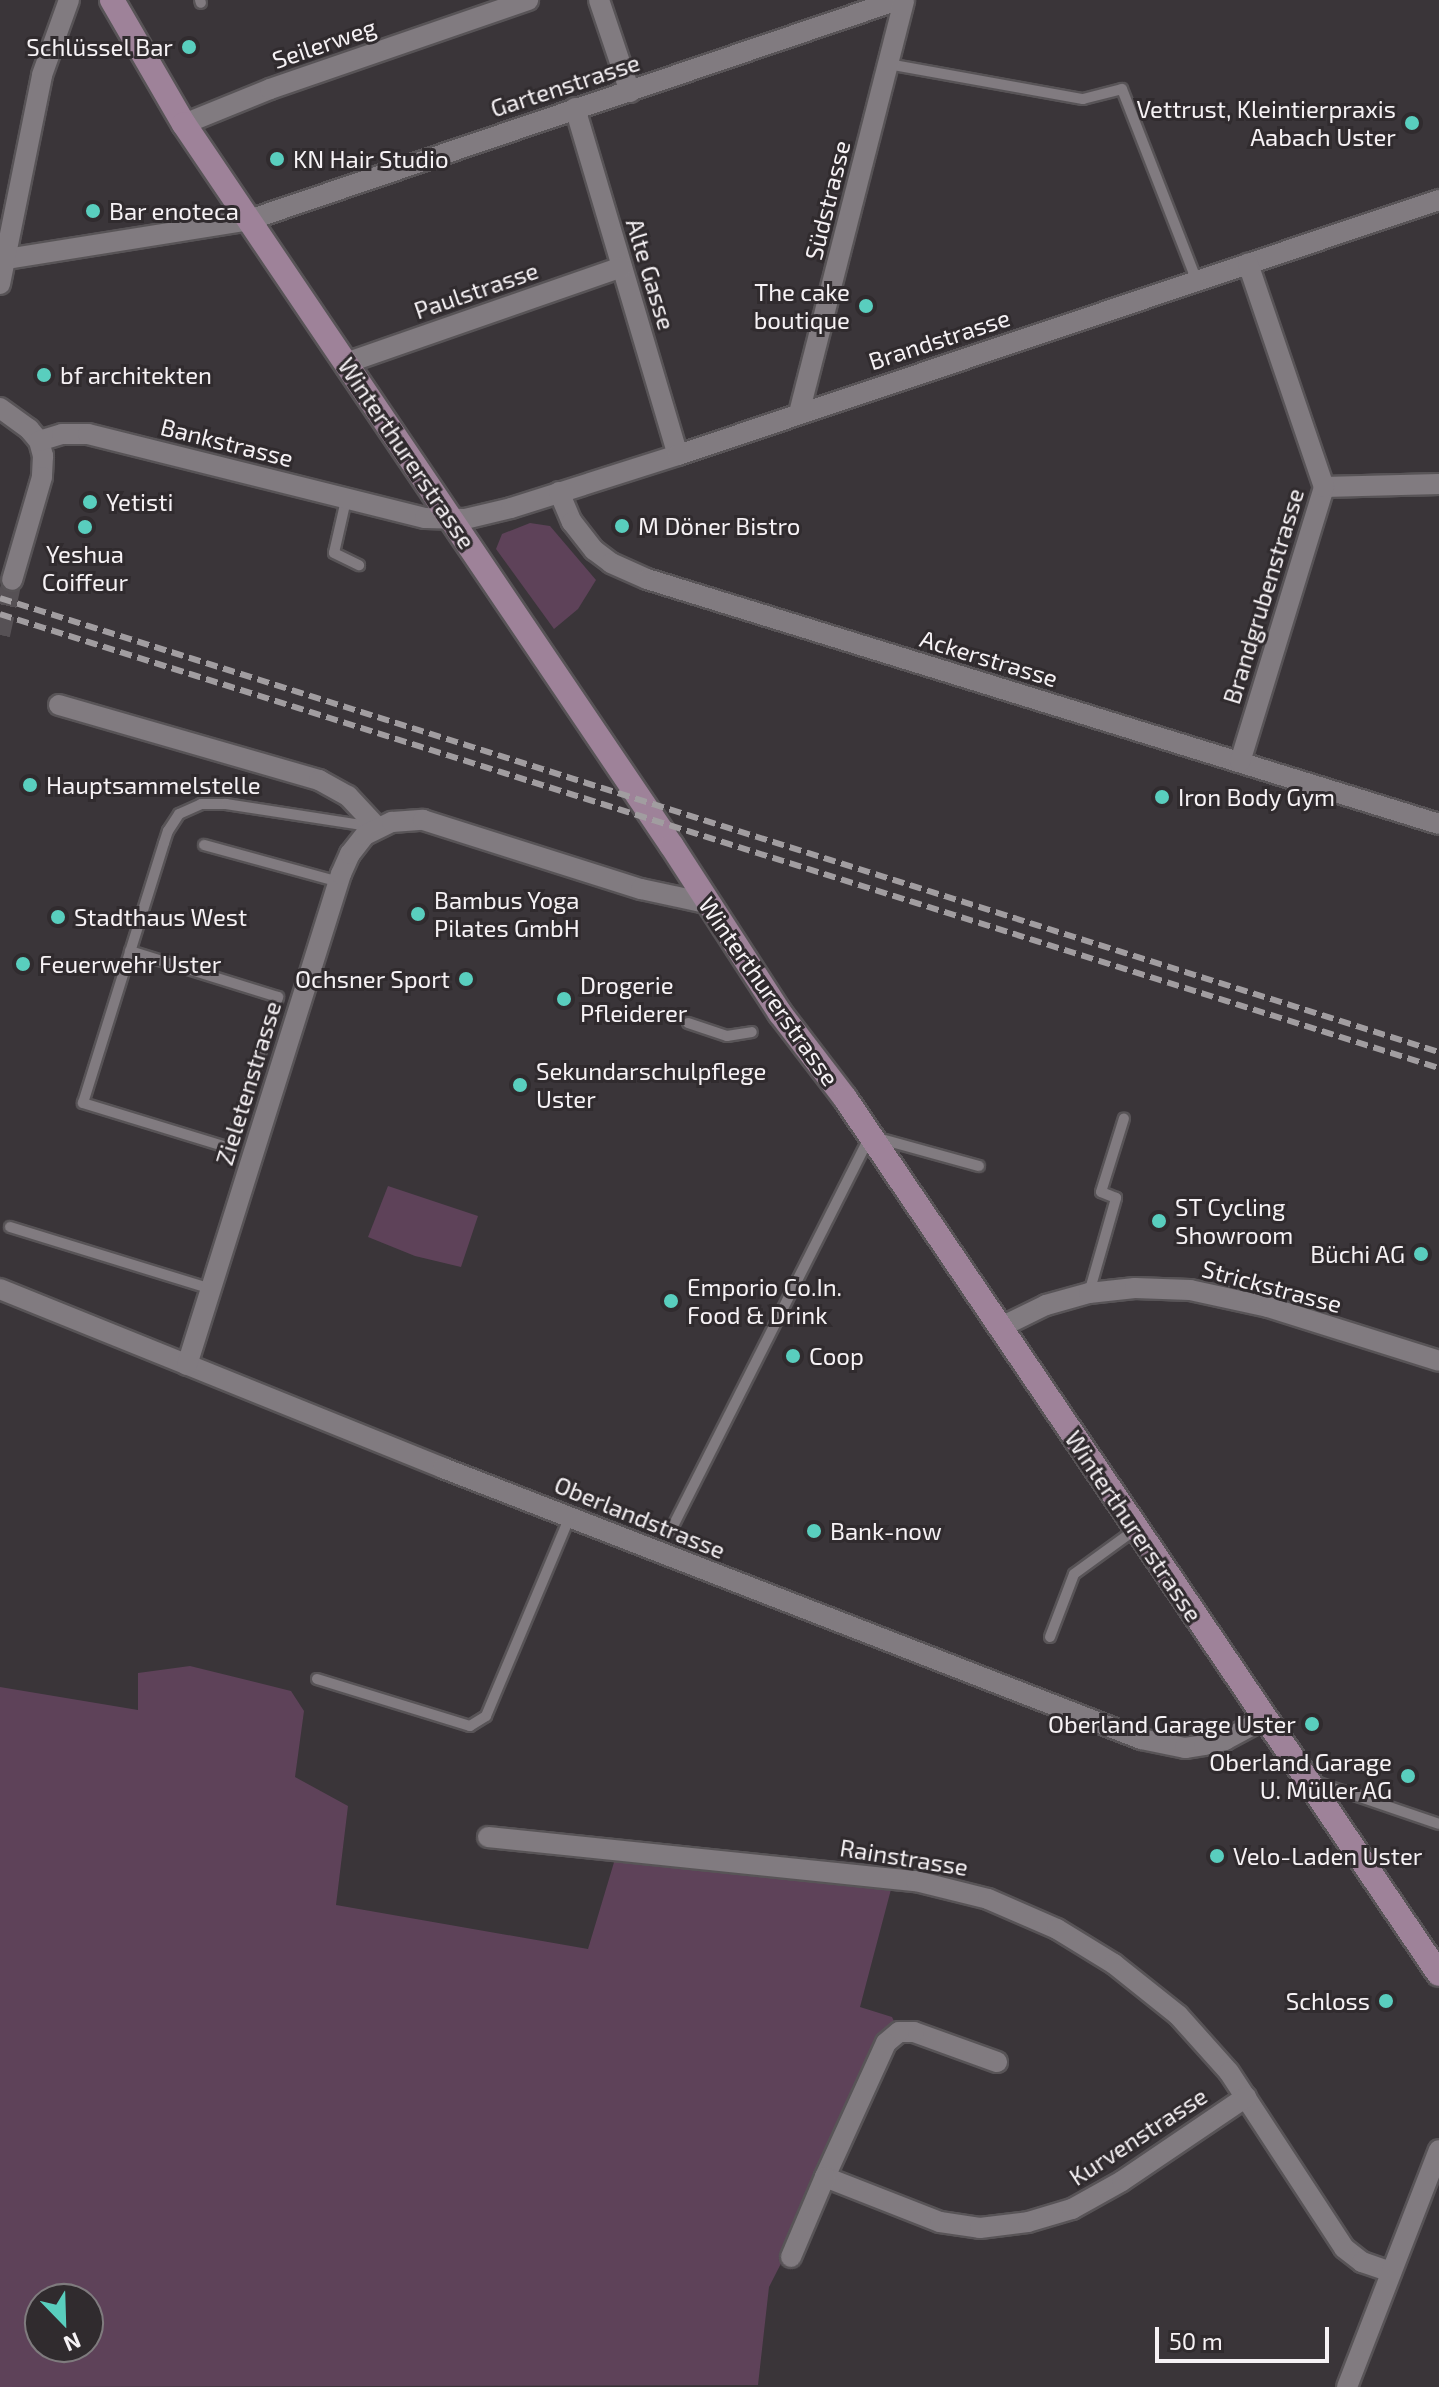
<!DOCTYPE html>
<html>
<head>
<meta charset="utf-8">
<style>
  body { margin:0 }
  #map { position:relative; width:1439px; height:2387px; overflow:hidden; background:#3a3539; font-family:"Exo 2",sans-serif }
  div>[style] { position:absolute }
  .green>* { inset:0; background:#5e4259 }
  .street-tunnel>* { height:20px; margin-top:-10px; transform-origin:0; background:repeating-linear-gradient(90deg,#565155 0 20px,transparent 0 30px) }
  .roads { filter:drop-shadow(2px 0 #585457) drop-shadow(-2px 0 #585457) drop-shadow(0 2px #585457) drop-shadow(0 -2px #585457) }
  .lane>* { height:10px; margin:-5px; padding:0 5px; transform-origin:5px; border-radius:5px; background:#817b80 }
  .street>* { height:20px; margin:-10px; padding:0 10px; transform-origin:10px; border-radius:10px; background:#817b80 }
  .secondary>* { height:24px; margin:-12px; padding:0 12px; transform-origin:12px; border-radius:12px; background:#9e8299 }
  .rail>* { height:6px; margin-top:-3px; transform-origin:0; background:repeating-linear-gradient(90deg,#a19da0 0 12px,transparent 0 18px) }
  .dots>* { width:22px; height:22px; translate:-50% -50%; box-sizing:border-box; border:4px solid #302b2e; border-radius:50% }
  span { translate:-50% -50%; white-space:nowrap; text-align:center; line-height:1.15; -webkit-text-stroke:6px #302b2e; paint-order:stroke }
  .street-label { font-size:24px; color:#f6f2f5 }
  .poi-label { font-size:24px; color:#f6f2f5 }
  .right { translate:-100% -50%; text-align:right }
  .left { translate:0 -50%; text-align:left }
  .north { position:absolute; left:24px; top:2283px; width:80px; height:80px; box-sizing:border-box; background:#302b2e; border:2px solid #7f7b7e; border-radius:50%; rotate:157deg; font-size:22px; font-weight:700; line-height:32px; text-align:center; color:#f6f2f5 }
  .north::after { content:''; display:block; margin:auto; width:28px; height:36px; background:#59cebe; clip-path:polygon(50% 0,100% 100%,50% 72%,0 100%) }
  .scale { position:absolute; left:1155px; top:2327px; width:174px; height:36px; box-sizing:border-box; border:4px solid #f6f2f5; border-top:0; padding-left:10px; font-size:24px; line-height:28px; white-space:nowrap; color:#f6f2f5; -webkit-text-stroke:6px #302b2e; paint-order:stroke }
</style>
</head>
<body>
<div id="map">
  <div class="green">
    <div style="clip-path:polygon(530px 523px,550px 526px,596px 580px,578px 609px,554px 629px,496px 549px,502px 534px)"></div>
    <div style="clip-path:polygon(388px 1186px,478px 1216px,461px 1267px,415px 1256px,368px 1237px)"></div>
    <div style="clip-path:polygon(evenodd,190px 1666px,291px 1691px,304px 1711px,295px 1777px,348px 1806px,336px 1905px,588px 1949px,618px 1849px,894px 1878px,860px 2007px,892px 2017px,899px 2032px,769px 2287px,758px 2385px,0 2387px,0 1687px,138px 1710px,138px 1673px,190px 1666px,40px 2299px,88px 2299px,88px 2347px,40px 2347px,40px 2299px)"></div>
  </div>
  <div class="street-tunnel">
    <div style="left:0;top:635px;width:56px;rotate:-77.7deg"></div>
  </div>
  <div class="roads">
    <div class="lane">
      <div style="left:200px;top:0;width:3px;rotate:72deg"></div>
      <div style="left:888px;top:64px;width:198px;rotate:10.2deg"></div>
      <div style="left:1083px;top:99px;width:40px;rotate:-14.4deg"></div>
      <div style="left:1122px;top:89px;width:206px;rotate:68.7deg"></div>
      <div style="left:346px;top:500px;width:54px;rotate:102.8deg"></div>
      <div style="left:334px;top:553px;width:28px;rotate:26deg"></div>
      <div style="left:204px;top:845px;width:140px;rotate:15.3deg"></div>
      <div style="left:130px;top:951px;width:155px;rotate:17.3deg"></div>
      <div style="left:278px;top:997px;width:158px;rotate:107.6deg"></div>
      <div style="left:230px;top:1148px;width:154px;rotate:-163deg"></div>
      <div style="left:83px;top:1103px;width:272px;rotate:-72.7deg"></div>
      <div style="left:164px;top:843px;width:13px;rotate:-72deg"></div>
      <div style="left:168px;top:831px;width:20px;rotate:-57deg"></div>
      <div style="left:179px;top:814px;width:24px;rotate:-24deg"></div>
      <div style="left:201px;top:804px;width:25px"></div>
      <div style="left:226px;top:804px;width:151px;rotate:8.8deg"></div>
      <div style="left:688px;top:1023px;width:41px;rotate:18.4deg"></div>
      <div style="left:727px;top:1036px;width:25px;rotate:-9deg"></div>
      <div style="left:10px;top:1227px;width:210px;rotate:17.1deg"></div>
      <div style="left:1089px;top:1293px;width:99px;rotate:-74.1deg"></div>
      <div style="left:1116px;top:1198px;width:16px;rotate:-158deg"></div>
      <div style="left:1101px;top:1192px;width:77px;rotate:-72.7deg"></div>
      <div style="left:671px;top:1530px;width:441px;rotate:-63.2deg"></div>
      <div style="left:870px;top:1136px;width:113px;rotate:15.4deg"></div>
      <div style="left:1050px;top:1637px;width:67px;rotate:-69.1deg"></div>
      <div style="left:1074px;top:1574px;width:77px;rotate:-36deg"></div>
      <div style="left:317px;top:1679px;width:160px;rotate:17.1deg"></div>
      <div style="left:470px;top:1726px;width:19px;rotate:-32deg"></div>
      <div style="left:486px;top:1716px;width:217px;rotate:-67.2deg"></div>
      <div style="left:1313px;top:1781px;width:133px;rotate:18.8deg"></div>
    </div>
    <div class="street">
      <div style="left:599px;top:0;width:97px;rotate:71.4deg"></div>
      <div style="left:575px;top:108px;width:362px;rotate:73.5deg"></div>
      <div style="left:184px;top:124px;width:93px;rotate:-22.1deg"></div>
      <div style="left:270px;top:89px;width:273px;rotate:-19deg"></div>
      <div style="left:0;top:260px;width:252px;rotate:-9.1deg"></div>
      <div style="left:249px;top:220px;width:685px;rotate:-18.73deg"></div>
      <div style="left:0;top:284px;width:213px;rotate:-78.6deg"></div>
      <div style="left:42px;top:75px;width:80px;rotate:-70.2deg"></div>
      <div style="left:346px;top:363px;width:292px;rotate:-19.2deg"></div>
      <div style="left:0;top:408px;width:36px;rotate:36deg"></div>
      <div style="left:29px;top:429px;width:16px;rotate:50deg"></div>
      <div style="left:39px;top:441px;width:16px;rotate:75deg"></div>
      <div style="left:43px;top:456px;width:21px;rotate:93deg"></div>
      <div style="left:42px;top:477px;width:107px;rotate:106.2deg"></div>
      <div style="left:799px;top:413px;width:426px;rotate:-75.7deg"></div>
      <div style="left:39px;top:441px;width:24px;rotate:-17deg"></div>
      <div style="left:62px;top:434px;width:26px"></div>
      <div style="left:88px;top:434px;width:347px;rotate:14deg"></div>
      <div style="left:425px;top:518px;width:40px;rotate:1.4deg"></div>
      <div style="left:465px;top:519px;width:47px;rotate:-13.4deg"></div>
      <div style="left:511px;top:508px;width:175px;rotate:-17.6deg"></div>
      <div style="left:678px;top:455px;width:803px;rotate:-18.53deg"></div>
      <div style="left:1324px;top:487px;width:115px;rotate:-1.5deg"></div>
      <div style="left:559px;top:492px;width:33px;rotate:67deg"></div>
      <div style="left:572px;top:522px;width:36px;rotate:52deg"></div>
      <div style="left:594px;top:550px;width:21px;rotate:37deg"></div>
      <div style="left:611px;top:563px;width:39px;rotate:24deg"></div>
      <div style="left:647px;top:579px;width:829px;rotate:17.19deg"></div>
      <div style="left:59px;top:705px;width:271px;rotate:16.1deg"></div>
      <div style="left:319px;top:780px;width:33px;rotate:29deg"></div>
      <div style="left:348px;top:796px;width:42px;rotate:46.9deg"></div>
      <div style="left:1240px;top:762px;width:288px;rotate:-73deg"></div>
      <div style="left:1324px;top:487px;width:236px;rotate:-108.8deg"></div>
      <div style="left:0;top:1289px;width:478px;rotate:22deg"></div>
      <div style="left:443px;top:1468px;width:749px;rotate:21.22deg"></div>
      <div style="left:1141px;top:1739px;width:45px;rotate:11.6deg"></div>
      <div style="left:1185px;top:1748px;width:19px;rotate:-9deg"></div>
      <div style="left:1204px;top:1745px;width:22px;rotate:-13deg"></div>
      <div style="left:1225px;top:1740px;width:47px;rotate:-28.2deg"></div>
      <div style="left:999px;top:1328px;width:52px;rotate:-26.1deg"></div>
      <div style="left:1046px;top:1305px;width:45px;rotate:-15.6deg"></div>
      <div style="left:1089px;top:1293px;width:46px;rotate:-6.2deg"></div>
      <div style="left:1135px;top:1288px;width:55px;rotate:2.1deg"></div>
      <div style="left:1190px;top:1290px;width:80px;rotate:12.3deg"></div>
      <div style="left:1268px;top:1307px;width:179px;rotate:17.5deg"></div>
      <div style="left:187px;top:1365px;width:515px;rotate:-72.59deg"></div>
      <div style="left:341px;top:874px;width:22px;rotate:-66deg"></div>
      <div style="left:350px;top:854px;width:24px;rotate:-52deg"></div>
      <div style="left:365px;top:835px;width:30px;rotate:-26deg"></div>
      <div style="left:392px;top:822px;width:31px;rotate:-4deg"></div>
      <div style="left:423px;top:820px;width:229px;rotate:17.6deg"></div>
      <div style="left:641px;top:889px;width:66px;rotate:12.2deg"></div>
      <div style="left:488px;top:1837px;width:430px;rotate:5.9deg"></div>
      <div style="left:916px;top:1881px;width:74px;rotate:14deg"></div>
      <div style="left:988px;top:1899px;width:75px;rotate:23.5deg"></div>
      <div style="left:1057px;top:1929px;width:67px;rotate:31.6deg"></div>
      <div style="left:1114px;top:1964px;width:82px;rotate:38.6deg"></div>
      <div style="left:1178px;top:2015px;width:76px;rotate:48.2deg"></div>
      <div style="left:1229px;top:2072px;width:210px;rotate:56.8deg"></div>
      <div style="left:1344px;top:2248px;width:23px;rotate:38deg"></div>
      <div style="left:1362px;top:2262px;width:31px;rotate:19deg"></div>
      <div style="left:997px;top:2062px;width:88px;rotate:-160.1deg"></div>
      <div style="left:914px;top:2032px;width:15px;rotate:180deg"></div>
      <div style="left:899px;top:2032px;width:17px;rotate:140deg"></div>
      <div style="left:886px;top:2043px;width:147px;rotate:114.5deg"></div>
      <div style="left:825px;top:2177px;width:123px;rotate:21.4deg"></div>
      <div style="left:940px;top:2222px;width:40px;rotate:8.5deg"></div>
      <div style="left:980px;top:2228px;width:48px;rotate:-7.1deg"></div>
      <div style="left:1028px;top:2222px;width:46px;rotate:-16.5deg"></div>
      <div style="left:1072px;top:2209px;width:57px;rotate:-29.2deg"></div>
      <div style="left:1122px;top:2181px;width:150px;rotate:-34.1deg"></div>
      <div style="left:791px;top:2257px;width:87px;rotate:-67deg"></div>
      <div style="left:1347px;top:2387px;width:254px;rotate:-68.8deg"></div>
    </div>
    <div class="secondary">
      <div style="left:112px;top:0;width:143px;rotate:59.9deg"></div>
      <div style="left:184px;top:124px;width:871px;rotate:55.95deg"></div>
      <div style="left:672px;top:846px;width:199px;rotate:57.1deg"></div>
      <div style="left:780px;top:1013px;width:107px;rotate:52.6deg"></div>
      <div style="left:845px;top:1098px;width:1058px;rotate:55.86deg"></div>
    </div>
  </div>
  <div class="rail">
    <div style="left:0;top:598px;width:1509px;rotate:17.51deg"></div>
    <div style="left:0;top:614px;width:1509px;rotate:17.51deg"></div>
  </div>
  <div class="dots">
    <div style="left:189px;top:47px;background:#59cebe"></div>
    <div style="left:1412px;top:123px;background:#59cebe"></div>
    <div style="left:277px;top:159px;background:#59cebe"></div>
    <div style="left:93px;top:211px;background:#59cebe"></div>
    <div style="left:866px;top:306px;background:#59cebe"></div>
    <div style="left:44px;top:375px;background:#59cebe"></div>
    <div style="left:90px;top:502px;background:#59cebe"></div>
    <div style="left:622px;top:526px;background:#59cebe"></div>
    <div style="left:85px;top:527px;background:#59cebe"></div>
    <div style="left:30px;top:785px;background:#59cebe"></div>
    <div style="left:1162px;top:797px;background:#59cebe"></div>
    <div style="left:418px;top:914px;background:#59cebe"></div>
    <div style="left:58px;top:917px;background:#59cebe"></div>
    <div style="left:23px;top:964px;background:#59cebe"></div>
    <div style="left:466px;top:979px;background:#59cebe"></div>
    <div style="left:564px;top:999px;background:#59cebe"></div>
    <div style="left:520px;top:1085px;background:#59cebe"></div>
    <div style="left:1159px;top:1221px;background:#59cebe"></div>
    <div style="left:1421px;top:1254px;background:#59cebe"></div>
    <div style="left:671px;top:1301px;background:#59cebe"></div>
    <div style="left:793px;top:1356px;background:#59cebe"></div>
    <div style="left:814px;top:1531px;background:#59cebe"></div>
    <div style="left:1312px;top:1724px;background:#59cebe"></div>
    <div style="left:1408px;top:1776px;background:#59cebe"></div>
    <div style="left:1217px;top:1856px;background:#59cebe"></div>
    <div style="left:1386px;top:2001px;background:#59cebe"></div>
  </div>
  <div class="street-label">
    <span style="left:324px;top:43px;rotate:-19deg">Seilerweg</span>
    <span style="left:565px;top:85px;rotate:-18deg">Gartenstrasse</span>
    <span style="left:827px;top:200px;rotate:-76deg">Südstrasse</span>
    <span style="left:651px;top:274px;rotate:73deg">Alte Gasse</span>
    <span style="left:476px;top:290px;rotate:-19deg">Paulstrasse</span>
    <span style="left:939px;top:339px;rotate:-18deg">Brandstrasse</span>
    <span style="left:227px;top:442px;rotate:14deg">Bankstrasse</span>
    <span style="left:407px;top:453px;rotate:56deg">Winterthurerstrasse</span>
    <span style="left:1263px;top:596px;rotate:-73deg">Brandgrubenstrasse</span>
    <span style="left:989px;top:658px;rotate:17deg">Ackerstrasse</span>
    <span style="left:769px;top:991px;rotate:55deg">Winterthurerstrasse</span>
    <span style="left:248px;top:1083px;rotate:-73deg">Zieletenstrasse</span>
    <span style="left:1272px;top:1286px;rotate:15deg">Strickstrasse</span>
    <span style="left:640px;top:1517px;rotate:22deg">Oberlandstrasse</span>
    <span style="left:1134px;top:1526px;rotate:56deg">Winterthurerstrasse</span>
    <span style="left:904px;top:1857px;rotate:9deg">Rainstrasse</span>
    <span style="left:1138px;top:2136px;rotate:-33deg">Kurvenstrasse</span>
  </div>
  <div class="poi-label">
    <span class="right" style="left:173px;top:47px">Schlüssel Bar</span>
    <span class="right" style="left:1396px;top:123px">Vettrust, Kleintierpraxis<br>Aabach Uster</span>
    <span class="left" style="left:293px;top:159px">KN Hair Studio</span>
    <span class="left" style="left:109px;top:211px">Bar enoteca</span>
    <span class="right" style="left:850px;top:306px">The cake<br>boutique</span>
    <span class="left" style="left:60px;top:375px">bf architekten</span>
    <span class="left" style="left:106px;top:502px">Yetisti</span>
    <span class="left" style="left:638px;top:526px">M Döner Bistro</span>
    <span style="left:85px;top:568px">Yeshua<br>Coiffeur</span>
    <span class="left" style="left:46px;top:785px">Hauptsammelstelle</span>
    <span class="left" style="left:1178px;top:797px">Iron Body Gym</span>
    <span class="left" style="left:434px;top:914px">Bambus Yoga<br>Pilates GmbH</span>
    <span class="left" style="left:74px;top:917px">Stadthaus West</span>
    <span class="left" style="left:39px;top:964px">Feuerwehr Uster</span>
    <span class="right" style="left:450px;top:979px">Ochsner Sport</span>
    <span class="left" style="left:580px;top:999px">Drogerie<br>Pfleiderer</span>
    <span class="left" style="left:536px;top:1085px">Sekundarschulpflege<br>Uster</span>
    <span class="left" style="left:1175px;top:1221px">ST Cycling<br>Showroom</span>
    <span class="right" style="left:1405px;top:1254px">Büchi AG</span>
    <span class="left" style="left:687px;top:1301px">Emporio Co.In.<br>Food &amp; Drink</span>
    <span class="left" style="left:809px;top:1356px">Coop</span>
    <span class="left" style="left:830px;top:1531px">Bank-now</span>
    <span class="right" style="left:1296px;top:1724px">Oberland Garage Uster</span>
    <span class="right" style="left:1392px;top:1776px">Oberland Garage<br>U. Müller AG</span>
    <span class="left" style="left:1233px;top:1856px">Velo-Laden Uster</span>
    <span class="right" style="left:1370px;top:2001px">Schloss</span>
  </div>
  <div class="north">N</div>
  <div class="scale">50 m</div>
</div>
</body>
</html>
